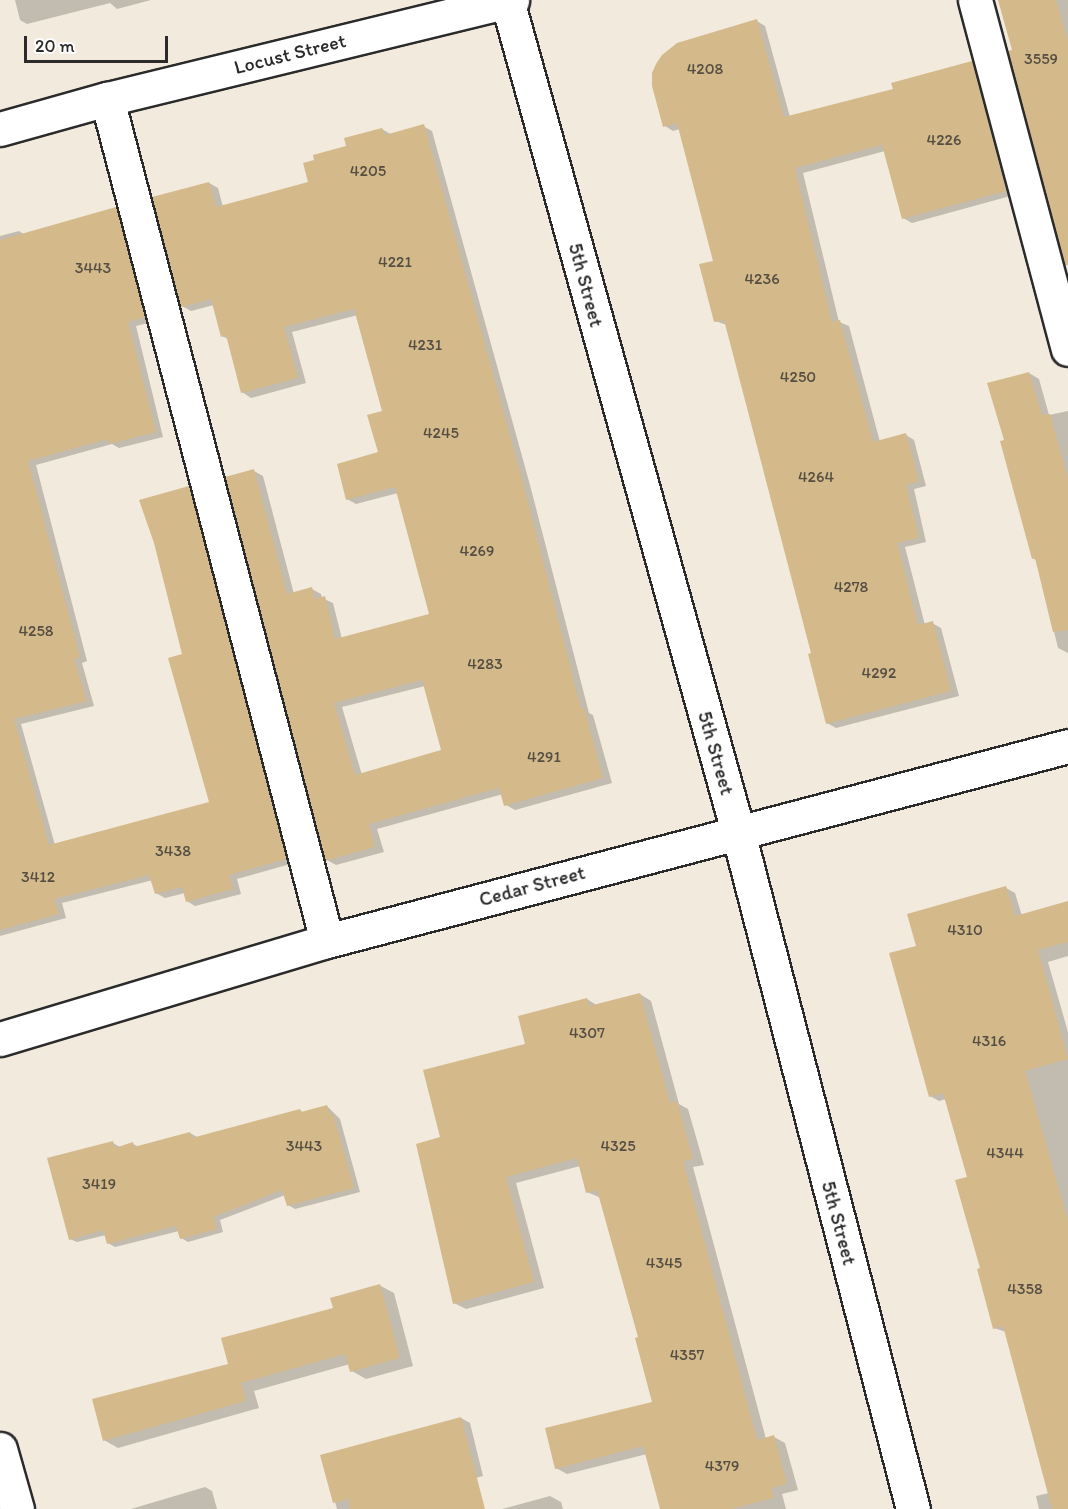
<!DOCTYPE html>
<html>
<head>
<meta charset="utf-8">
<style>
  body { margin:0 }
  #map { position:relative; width:1068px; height:1509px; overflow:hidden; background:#f2eadc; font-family:Itim,sans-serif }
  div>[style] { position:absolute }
  .shadow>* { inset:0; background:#0003 }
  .building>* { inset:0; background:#d4b98a }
  .roads { filter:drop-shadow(2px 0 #2b2b2b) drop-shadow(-2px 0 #2b2b2b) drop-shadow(0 2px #2b2b2b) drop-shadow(0 -2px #2b2b2b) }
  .minor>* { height:33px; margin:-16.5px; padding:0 16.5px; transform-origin:16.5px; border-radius:16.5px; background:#fff }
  span { translate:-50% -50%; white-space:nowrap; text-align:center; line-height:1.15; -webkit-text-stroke:5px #fff; paint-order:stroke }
  .number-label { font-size:16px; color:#554e43 }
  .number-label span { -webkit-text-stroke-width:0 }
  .street-label { font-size:20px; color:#2b2b2b }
  .scale { position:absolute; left:24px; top:36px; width:144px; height:27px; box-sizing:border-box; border:3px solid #2b2b2b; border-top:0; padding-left:8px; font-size:18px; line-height:21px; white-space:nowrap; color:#2b2b2b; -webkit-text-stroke:4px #fff; paint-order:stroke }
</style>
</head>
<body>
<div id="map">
  <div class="shadow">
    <div style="clip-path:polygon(15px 0,151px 0,117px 9px,110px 3px,27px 24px,20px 20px)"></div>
    <div style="clip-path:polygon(999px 0,1068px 0,1068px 204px,1014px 51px)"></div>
    <div style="clip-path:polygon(757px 21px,765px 26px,790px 117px,895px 90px,972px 63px,980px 68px,1014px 195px,912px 223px,903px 218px,885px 151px,803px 173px,839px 322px,849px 326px,880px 442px,906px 435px,914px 440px,926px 486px,914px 489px,926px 542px,905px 547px,925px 625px,932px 623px,941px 628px,959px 696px,836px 728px,827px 723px,813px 654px,727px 325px,715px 321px,715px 262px,680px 129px,673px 131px,665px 126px)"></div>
    <div style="clip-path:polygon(evenodd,423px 126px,432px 131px,530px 485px,589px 713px,593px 715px,612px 783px,515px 810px,506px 805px,503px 794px,377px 829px,384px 852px,336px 865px,327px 860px,254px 471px,263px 476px,294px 594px,312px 589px,321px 594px,322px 598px,333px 603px,342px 639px,431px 615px,398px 493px,356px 504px,347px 499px,380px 453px,384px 412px,358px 315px,292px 332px,306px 383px,251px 398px,242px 392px,228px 339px,222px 336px,214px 305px,191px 311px,182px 306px,209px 183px,218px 188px,223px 207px,310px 183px,348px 147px,382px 129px,392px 135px,423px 126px,425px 686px,443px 751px,362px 775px,342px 707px,425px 686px)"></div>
    <div style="clip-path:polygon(116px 209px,124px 214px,152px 322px,136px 326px,163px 437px,119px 448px,112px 444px,36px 465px,87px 661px,82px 663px,94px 706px,21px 724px,55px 845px,211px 803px,184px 655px,189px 488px,197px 493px,294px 863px,237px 879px,241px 894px,195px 906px,187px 901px,185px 893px,165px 898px,156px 893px,153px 880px,62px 903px,66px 918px,0 936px,0 236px,19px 231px,25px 235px)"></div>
    <div style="clip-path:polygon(1029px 373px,1039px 379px,1049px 415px,1068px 411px,1068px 653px,1058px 648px,1037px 561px,1033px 558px,1006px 441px)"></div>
    <div style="clip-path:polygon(1006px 888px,1015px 893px,1022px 916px,1068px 903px,1068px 956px,1048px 962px,1068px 1032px,1068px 1509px,1039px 1509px,1036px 1496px,1049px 1493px,1006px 1332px,994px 1328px,982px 1269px,969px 1178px,946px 1099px,939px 1101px,930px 1096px,918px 947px)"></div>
    <div style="clip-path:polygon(640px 994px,651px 1001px,679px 1104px,688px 1109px,704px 1165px,693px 1167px,766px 1439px,774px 1437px,785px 1443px,798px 1490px,782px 1494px,786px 1509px,662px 1509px,647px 1454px,567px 1474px,556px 1468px,654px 1403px,640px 1338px,601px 1198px,587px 1192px,580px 1166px,516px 1183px,544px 1288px,466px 1309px,454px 1303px,442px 1138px,527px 1045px,587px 999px,598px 1006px)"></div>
    <div style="clip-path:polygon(327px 1106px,340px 1119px,360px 1192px,295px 1209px,288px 1205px,285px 1195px,220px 1220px,223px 1232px,188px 1242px,181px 1238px,179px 1231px,115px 1247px,108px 1243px,106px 1235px,77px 1242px,70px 1239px,113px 1143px,120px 1147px,133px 1144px,139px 1147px,190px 1133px,197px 1137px,300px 1110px,304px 1113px)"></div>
    <div style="clip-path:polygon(379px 1285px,394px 1293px,413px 1366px,366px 1379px,352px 1371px,350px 1364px,254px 1391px,259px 1408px,118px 1448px,104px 1440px,230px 1365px)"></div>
    <div style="clip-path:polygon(461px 1418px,470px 1423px,483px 1476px,389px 1500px,392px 1509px,337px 1509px,322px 1456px)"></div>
    <div style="clip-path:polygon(205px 1487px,212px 1491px,217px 1509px,131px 1509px)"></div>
    <div style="clip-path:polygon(550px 1496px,561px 1502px,563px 1509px,502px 1509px)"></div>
  </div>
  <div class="building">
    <div style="clip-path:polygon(998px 0,1056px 0,1068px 42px,1068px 265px,1065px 265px,1008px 51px,1012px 50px)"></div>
    <div style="clip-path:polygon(757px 19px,784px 117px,893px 89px,891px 83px,972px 61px,1006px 191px,902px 219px,882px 145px,795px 168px,832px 322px,840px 320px,873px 442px,906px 433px,919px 481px,906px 485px,919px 538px,897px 543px,918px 625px,933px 621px,951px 691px,826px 724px,808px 654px,811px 653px,724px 320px,714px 322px,699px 264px,713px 261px,677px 123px,663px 127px,652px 86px,652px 73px,656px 64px,662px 55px,677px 43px)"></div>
    <div style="clip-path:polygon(evenodd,424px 124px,522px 479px,581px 709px,584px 708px,603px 778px,504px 806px,499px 788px,369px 824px,375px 847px,325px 861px,225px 477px,254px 469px,287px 594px,312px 587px,315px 599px,325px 596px,335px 639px,429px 614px,395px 487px,346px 500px,337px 464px,378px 452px,367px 415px,382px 411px,354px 309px,284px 327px,298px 378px,241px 393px,226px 335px,221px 337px,211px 299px,181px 307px,152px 197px,209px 182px,216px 207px,308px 182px,303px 163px,314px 160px,313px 155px,346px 146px,344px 138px,382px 128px,385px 135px,424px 124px,422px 680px,441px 750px,355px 775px,334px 703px,422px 680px)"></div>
    <div style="clip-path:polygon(116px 207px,145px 317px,128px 322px,156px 432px,109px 444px,108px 439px,28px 461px,80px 657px,74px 659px,87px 701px,14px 719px,49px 845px,209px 802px,168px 658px,182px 654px,154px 543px,139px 500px,189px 486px,286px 859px,229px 875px,233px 889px,186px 902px,182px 887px,155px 894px,149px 875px,54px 899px,59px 914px,0 930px,0 240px)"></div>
    <div style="clip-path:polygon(1029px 372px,1042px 415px,1050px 414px,1068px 479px,1068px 630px,1053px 632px,1035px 558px,1032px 559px,1000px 441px,1004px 440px,987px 383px)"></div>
    <div style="clip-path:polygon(1006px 886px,1015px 916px,1068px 901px,1068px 942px,1038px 950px,1068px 1059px,1025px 1071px,1068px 1221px,1068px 1509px,1052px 1509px,1003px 1326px,993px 1329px,977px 1269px,980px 1268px,955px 1180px,967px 1177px,943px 1093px,929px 1097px,889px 953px,916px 946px,907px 914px)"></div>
    <div style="clip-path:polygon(640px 993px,670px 1103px,677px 1101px,693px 1159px,683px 1161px,755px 1432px,758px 1440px,774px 1435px,787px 1484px,771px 1488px,774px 1498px,731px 1509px,660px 1509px,643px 1446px,555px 1469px,545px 1428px,652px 1402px,635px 1338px,638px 1337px,597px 1190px,586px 1193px,577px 1158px,506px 1177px,534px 1282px,453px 1304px,416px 1144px,440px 1137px,423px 1070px,525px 1044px,518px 1016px,587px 998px,589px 1006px)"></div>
    <div style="clip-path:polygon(327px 1105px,330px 1115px,333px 1114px,354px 1188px,287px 1206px,282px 1190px,213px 1217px,217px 1229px,180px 1239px,176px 1226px,107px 1244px,103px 1230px,69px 1240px,47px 1158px,113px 1141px,115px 1148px,133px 1142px,134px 1147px,190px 1132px,192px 1138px,300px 1109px,301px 1112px)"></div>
    <div style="clip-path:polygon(380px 1284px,400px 1358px,350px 1372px,345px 1354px,241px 1383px,246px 1401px,103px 1441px,92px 1399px,228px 1364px,221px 1338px,333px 1308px,330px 1298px)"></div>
    <div style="clip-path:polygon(461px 1417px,485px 1509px,350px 1509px,349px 1499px,333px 1503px,320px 1455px)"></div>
  </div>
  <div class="roads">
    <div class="minor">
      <div style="left:507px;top:0;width:863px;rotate:74.48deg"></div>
      <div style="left:738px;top:832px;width:699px;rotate:75.51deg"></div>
      <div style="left:975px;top:0;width:361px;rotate:75.1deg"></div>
      <div style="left:107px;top:99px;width:870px;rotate:75.36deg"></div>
      <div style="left:0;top:129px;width:111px;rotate:-15.7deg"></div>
      <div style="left:107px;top:99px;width:417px;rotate:-13.7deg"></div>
      <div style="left:0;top:1039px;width:341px;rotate:-16.7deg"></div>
      <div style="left:327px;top:941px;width:766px;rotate:-14.74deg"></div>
      <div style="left:0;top:1449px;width:62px;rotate:74.2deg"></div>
    </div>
  </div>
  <div class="number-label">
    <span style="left:1041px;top:59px">3559</span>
    <span style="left:705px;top:69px">4208</span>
    <span style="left:944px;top:140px">4226</span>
    <span style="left:368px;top:171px">4205</span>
    <span style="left:395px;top:262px">4221</span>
    <span style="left:93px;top:268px">3443</span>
    <span style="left:762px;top:279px">4236</span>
    <span style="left:425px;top:345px">4231</span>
    <span style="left:798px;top:377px">4250</span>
    <span style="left:441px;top:433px">4245</span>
    <span style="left:816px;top:477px">4264</span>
    <span style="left:477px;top:551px">4269</span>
    <span style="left:851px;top:587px">4278</span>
    <span style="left:36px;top:631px">4258</span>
    <span style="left:485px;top:664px">4283</span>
    <span style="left:879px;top:673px">4292</span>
    <span style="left:544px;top:757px">4291</span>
    <span style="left:173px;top:851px">3438</span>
    <span style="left:38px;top:877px">3412</span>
    <span style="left:965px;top:930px">4310</span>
    <span style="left:587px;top:1033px">4307</span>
    <span style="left:989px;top:1041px">4316</span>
    <span style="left:304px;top:1146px">3443</span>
    <span style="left:618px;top:1146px">4325</span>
    <span style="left:1005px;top:1153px">4344</span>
    <span style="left:99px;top:1184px">3419</span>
    <span style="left:664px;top:1263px">4345</span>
    <span style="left:1025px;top:1289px">4358</span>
    <span style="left:687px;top:1355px">4357</span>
    <span style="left:722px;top:1466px">4379</span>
  </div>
  <div class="street-label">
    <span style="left:290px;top:54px;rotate:-14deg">Locust Street</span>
    <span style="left:586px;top:285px;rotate:75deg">5th Street</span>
    <span style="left:716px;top:753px;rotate:74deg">5th Street</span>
    <span style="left:532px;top:886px;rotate:-15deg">Cedar Street</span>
    <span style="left:839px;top:1223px;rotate:75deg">5th Street</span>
  </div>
  <div class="scale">20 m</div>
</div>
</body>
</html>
